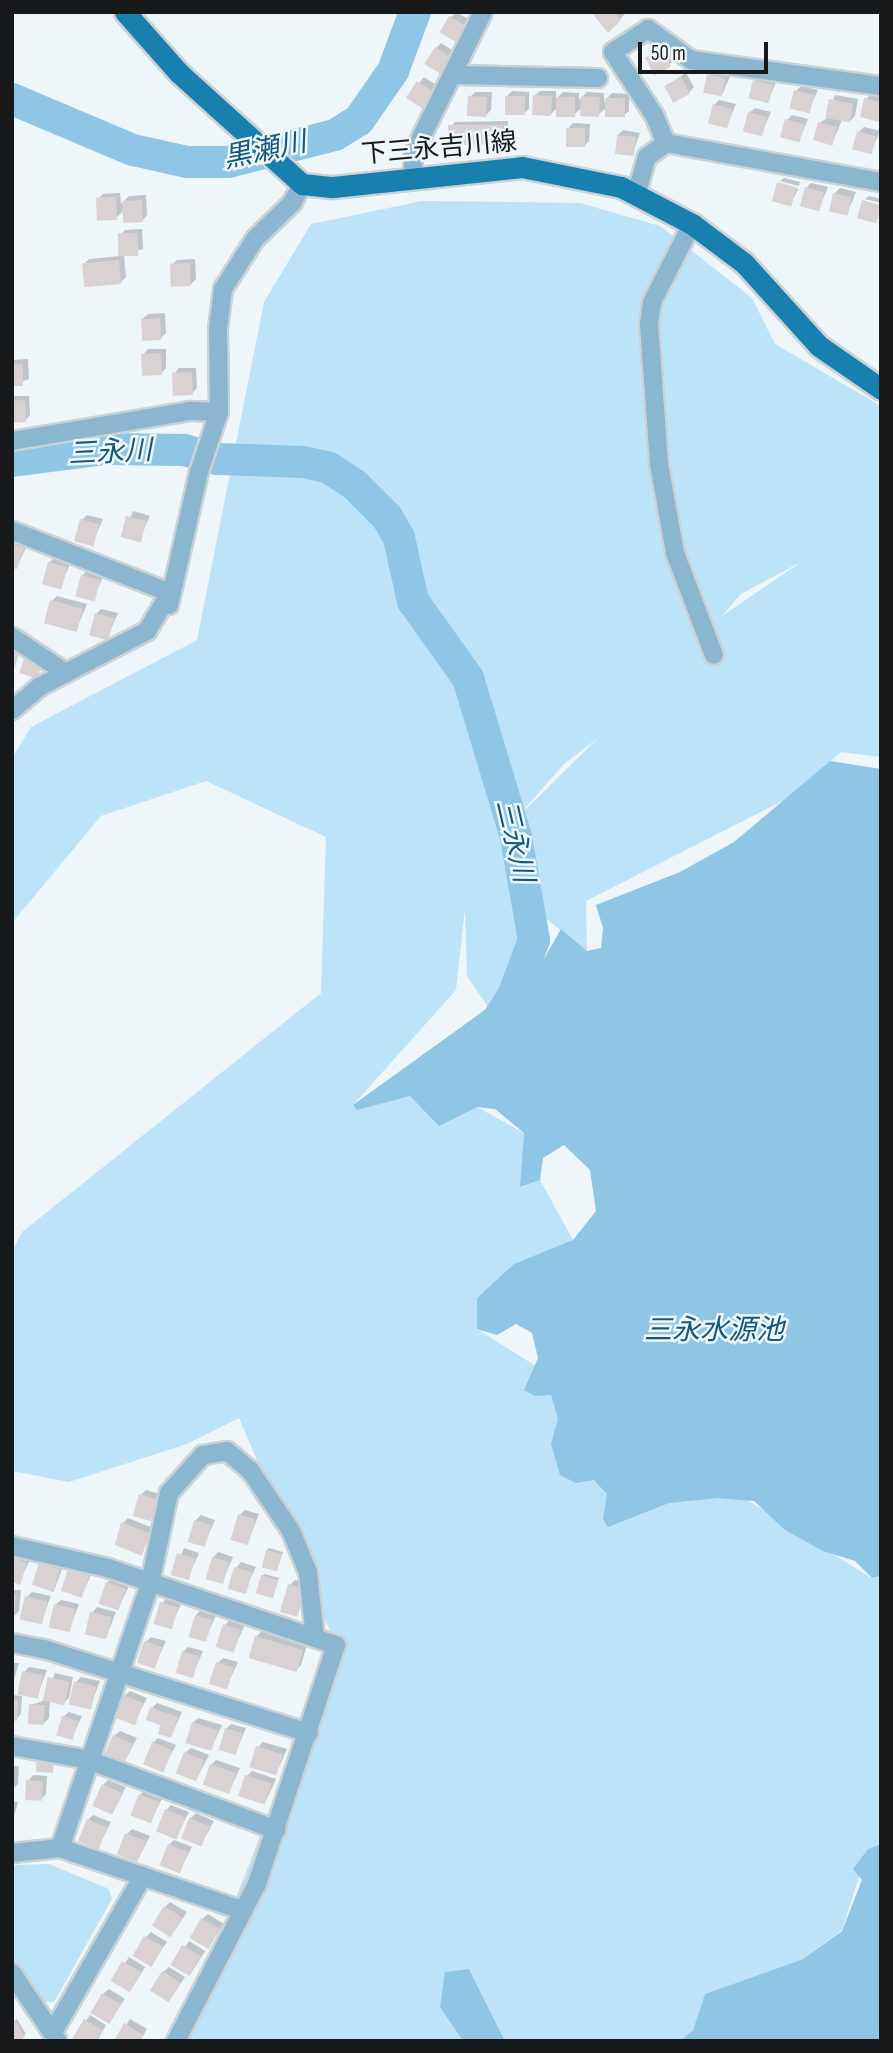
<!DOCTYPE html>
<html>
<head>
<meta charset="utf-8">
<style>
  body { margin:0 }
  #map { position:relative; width:893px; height:2053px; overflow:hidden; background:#eef6fa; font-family:"Sofia Sans Condensed","Noto Sans JP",sans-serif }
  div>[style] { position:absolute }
  .green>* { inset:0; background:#bde3f9 }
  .water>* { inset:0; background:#8fc5e5 }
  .shadow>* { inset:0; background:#0003; transform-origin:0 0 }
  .river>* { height:32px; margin:-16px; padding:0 16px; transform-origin:16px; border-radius:16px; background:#8fc5e5 }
  .building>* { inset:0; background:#dad1d3; transform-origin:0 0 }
  .roads { filter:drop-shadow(2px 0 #cbd2d6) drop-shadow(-2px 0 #cbd2d6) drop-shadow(0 2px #cbd2d6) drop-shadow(0 -2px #cbd2d6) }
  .minor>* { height:18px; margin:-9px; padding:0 9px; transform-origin:9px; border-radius:9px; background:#8bb6d0 }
  .major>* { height:21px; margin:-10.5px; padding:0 10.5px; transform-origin:10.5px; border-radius:10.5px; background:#1880ae }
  span { translate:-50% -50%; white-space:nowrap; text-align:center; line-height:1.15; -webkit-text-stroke:5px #eef6fa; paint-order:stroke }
  .street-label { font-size:26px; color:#16181a }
  .water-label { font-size:28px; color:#155776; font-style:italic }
  .frame { position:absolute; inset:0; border:14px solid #16181a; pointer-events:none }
  .scale { position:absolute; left:638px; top:42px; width:130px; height:32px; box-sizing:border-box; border:4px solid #16181a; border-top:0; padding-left:9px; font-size:21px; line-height:24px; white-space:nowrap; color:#16181a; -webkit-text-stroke:5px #eef6fa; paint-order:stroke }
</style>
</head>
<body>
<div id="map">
  <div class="green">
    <div style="clip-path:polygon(evenodd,422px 201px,580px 203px,660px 226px,752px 298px,775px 344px,881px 406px,881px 757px,841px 752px,788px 798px,586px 901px,587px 951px,544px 917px,488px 1007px,467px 976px,465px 909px,456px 990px,354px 1104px,410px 1096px,477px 1107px,524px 1133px,521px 1187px,540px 1180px,573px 1240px,506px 1272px,477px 1298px,477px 1329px,871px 1578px,881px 1577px,881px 1844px,868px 1849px,842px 1930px,803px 1959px,705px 1994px,693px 2030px,680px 2041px,505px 2041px,469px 1969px,440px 2006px,463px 2041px,188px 2041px,189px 2016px,336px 1645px,239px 1418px,187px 1444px,69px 1482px,12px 1471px,12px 1252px,22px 1232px,321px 993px,326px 837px,206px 781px,101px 816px,12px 923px,12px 758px,31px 727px,197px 640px,264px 302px,311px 224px,422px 201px,797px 564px,797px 565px,722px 616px,741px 594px,797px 564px,422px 201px,598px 738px,520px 815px,519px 815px,564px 764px,598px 738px)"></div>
    <div style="clip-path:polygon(49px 1864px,109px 1889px,112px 1899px,54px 2002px,43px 2002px,12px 1958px,12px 1865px)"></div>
  </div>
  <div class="water">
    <div style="clip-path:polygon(830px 761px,881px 769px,881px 1576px,872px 1578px,855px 1561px,823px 1551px,785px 1530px,754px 1501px,718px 1498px,669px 1503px,608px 1527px,603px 1519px,607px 1494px,594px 1480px,576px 1483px,560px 1475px,551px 1444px,558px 1419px,551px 1395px,535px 1396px,524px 1390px,538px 1358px,532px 1333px,516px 1324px,497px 1335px,477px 1329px,477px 1298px,514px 1264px,573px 1240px,596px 1211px,590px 1170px,564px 1145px,543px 1158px,540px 1180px,520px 1187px,524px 1133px,495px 1109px,477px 1107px,439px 1126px,410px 1096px,357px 1110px,353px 1105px,536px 973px,561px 929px,587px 951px,601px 948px,603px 928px,596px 905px,680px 872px,734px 842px)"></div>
    <div style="clip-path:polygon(881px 1844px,881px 2041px,680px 2041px,693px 2030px,705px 1994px,803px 1959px,842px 1931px,862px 1880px,853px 1869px,868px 1849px)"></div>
    <div style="clip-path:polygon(469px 1969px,505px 2041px,463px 2041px,440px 2007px,445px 1972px)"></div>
  </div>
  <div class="shadow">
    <div style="clip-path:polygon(456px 12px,470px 20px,456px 41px,451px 17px)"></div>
    <div style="clip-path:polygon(593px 12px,624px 12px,625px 14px,608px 31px)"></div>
    <div style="clip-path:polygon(441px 43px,455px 52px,441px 72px,436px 48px)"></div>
    <div style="clip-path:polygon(667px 46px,675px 60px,655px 74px,647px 59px)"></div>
    <div style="clip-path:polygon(714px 70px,731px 74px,722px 95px,709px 75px)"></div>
    <div style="clip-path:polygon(686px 73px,694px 87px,689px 93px,666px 86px)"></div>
    <div style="clip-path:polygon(760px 76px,777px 80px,768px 101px,755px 81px)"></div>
    <div style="clip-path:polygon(424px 77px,438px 86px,424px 106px,419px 83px)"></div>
    <div style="clip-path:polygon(801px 86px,818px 90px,808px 111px,796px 91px)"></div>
    <div style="clip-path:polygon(512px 91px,529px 92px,529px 109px,523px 114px,507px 96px)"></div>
    <div style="clip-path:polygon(540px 91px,556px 91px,556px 99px,563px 92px,579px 93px,579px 100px,587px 92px,604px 93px,604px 102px,612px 93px,629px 94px,629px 111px,623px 116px,607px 107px,598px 115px,582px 107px,574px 115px,557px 108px,551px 114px,534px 96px)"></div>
    <div style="clip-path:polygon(475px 92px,492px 92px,491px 110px,486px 115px,470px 97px)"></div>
    <div style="clip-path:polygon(871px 94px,881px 96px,878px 120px,866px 99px)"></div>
    <div style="clip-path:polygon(835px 95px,858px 99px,855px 116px,850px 121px,842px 120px,832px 144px,820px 123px,827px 118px)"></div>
    <div style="clip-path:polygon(719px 100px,736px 104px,727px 126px,714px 105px)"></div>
    <div style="clip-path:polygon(755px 108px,771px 112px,762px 133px,749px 113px)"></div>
    <div style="clip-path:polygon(792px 115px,808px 119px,799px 141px,787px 120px)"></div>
    <div style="clip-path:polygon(508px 121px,507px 138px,502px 144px,450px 128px,455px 122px)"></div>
    <div style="clip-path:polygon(573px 123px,590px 124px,589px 141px,584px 146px,568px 129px)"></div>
    <div style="clip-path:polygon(864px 127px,880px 131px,871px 152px,859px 132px)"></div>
    <div style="clip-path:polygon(623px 130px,640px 133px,632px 155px,618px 135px)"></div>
    <div style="clip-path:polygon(784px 178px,800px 182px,799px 186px,780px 181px)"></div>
    <div style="clip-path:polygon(779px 183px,798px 189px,791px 204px)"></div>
    <div style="clip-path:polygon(811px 183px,828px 187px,819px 209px,806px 188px)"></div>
    <div style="clip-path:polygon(840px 188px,856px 192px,847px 214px,834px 194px)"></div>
    <div style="clip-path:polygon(120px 193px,121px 204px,129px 196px,146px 195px,147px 215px,142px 221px,124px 210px,116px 218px,98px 199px,103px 194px)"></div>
    <div style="clip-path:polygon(869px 196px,881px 199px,881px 203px,865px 199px)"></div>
    <div style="clip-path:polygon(142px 229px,143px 249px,124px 255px,126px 277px,120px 283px,84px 264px,89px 259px,121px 256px,120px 235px,125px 230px)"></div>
    <div style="clip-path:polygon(195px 259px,196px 279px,191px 284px,172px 265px,177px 260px)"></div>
    <div style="clip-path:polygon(165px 313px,166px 333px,160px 339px,142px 319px,148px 314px)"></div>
    <div style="clip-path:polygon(148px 349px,166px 349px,166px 368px,161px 374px,143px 355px)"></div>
    <div style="clip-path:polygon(28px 359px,29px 379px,12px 385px,12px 360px)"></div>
    <div style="clip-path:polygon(179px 368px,196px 368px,197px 388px,192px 393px,174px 374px)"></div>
    <div style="clip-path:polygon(12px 396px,29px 396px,30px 415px,25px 421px,12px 421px)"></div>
    <div style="clip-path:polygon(133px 511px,150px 516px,139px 540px,123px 536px)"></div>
    <div style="clip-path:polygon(87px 515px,103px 519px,92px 544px,82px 520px)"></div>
    <div style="clip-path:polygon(12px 538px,28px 543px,17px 567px,12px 566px)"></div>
    <div style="clip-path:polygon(54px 558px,71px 562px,60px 587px,49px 563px)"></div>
    <div style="clip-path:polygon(87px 570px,104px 575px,93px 599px,82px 576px)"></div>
    <div style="clip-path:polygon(57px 596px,87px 604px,76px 630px,52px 601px)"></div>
    <div style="clip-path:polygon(101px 609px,118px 613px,107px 638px,96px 614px)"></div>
    <div style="clip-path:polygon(146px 1490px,161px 1494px,149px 1520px,141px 1495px)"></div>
    <div style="clip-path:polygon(245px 1510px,259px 1514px,248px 1542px,240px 1515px)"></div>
    <div style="clip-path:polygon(201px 1515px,215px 1520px,204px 1545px,195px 1521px)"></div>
    <div style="clip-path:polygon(128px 1518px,153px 1528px,141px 1554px,123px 1523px)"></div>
    <div style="clip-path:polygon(184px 1548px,199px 1553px,188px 1578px,173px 1574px)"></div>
    <div style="clip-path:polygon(269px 1548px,283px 1552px,277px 1570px,267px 1550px)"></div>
    <div style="clip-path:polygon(12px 1552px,31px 1558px,19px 1582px,12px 1580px)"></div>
    <div style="clip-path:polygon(218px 1552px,233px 1557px,222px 1582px,213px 1558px)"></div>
    <div style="left:46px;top:1558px;width:19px;height:29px;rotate:21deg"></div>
    <div style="clip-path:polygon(241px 1562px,256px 1567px,244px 1592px,236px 1568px)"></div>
    <div style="clip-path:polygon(75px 1565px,93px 1571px,81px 1596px,69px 1570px)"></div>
    <div style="clip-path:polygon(265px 1574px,279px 1578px,273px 1595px,262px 1576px)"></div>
    <div style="clip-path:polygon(112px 1577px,130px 1584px,118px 1609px,107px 1583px)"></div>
    <div style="clip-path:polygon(295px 1580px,309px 1584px,297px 1615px,290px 1585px)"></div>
    <div style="clip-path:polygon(12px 1590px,21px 1590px,19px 1611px,14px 1616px)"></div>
    <div style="clip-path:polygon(32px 1592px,51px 1596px,41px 1622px,27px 1597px)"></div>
    <div style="clip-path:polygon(167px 1598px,182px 1602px,170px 1628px,162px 1603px)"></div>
    <div style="clip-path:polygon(61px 1600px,79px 1604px,69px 1630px,55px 1605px)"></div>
    <div style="clip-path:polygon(97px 1607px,116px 1612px,106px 1638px,92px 1613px)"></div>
    <div style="clip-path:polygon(201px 1610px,216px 1615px,205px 1640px,196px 1615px)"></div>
    <div style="clip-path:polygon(230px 1620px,245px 1625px,233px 1650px,225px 1625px)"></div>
    <div style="clip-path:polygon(262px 1631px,307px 1645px,301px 1665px,296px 1670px,256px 1637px)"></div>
    <div style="clip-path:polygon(151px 1637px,166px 1641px,154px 1667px,146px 1642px)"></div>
    <div style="clip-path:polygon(188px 1647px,203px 1651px,192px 1677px,183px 1652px)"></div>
    <div style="clip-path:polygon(223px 1658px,238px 1662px,226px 1688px,218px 1663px)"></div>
    <div style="clip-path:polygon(12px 1663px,19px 1663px,12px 1686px)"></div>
    <div style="clip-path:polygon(29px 1667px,47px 1670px,37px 1696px,24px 1672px)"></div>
    <div style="clip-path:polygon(55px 1673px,73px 1677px,69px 1698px,63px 1703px,50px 1700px,49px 1718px,44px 1723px,31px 1705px,45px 1700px)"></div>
    <div style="clip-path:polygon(81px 1677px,100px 1681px,90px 1707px,76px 1682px)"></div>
    <div style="clip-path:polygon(130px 1691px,147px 1698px,134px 1723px,124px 1696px)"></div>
    <div style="clip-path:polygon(12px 1695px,22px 1696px,21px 1714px,16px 1719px,12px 1719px)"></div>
    <div style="clip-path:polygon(157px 1703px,182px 1712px,171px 1736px,152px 1708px)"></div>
    <div style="clip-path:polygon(69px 1712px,82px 1716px,72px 1738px,63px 1717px)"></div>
    <div style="clip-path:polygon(198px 1718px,222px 1725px,211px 1749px,193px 1723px)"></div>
    <div style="clip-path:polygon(231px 1724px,246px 1728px,235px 1754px,226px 1729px)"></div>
    <div style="clip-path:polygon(120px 1731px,137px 1738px,124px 1763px,114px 1736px)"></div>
    <div style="clip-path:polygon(158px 1738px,176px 1745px,163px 1770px,153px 1743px)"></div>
    <div style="clip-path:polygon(263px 1742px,287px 1749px,276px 1774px,258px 1747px)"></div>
    <div style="clip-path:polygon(191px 1748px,209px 1755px,196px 1780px,185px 1753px)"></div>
    <div style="clip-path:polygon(216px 1760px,240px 1768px,229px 1792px,211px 1765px)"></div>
    <div style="clip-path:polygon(12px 1766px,19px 1766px,18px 1784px,13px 1789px)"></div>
    <div style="clip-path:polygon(252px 1771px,276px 1779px,265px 1803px,247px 1776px)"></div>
    <div style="clip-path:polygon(33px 1775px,47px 1776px,46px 1794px,41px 1799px,28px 1781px)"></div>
    <div style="clip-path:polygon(108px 1780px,126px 1787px,113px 1812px,103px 1785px)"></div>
    <div style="clip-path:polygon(145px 1790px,163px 1797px,150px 1822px,140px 1795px)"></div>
    <div style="clip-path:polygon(12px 1801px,18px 1802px,12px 1824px)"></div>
    <div style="clip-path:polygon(171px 1805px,189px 1812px,176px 1837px,166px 1810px)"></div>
    <div style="clip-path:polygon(196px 1813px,214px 1821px,201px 1845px,190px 1819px)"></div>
    <div style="clip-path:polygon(93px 1815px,111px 1822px,98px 1847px,88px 1820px)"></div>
    <div style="clip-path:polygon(132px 1829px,150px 1836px,137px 1861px,127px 1834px)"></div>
    <div style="clip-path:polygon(174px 1840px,192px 1847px,179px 1872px,169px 1845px)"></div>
    <div style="clip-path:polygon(170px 1902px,187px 1912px,175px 1930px,165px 1907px)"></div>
    <div style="clip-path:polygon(208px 1914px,224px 1924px,208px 1947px,202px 1919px)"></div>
    <div style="clip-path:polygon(151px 1932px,167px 1942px,151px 1965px,146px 1937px)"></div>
    <div style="left:189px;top:1941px;width:19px;height:28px;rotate:32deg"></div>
    <div style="left:129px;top:1957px;width:19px;height:28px;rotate:32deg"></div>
    <div style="clip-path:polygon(169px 1967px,185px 1977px,169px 2001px,163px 1972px)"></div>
    <div style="clip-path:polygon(109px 1989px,125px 1999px,109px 2022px,103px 1994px)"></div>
    <div style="clip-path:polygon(90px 2015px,106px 2025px,97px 2041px,78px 2041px,74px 2038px)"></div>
    <div style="clip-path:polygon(17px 2019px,26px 2034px,12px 2041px,12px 2022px)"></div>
    <div style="clip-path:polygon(130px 2019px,147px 2029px,140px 2041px,116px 2041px)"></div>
  </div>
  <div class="river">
    <div style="left:12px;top:99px;width:131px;rotate:22.9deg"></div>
    <div style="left:133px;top:150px;width:55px;rotate:12.5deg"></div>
    <div style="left:187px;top:162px;width:41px"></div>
    <div style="left:228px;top:162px;width:110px;rotate:-14.2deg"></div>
    <div style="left:335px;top:135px;width:28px;rotate:-32deg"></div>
    <div style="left:359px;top:120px;width:60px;rotate:-55.2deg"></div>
    <div style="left:393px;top:71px;width:63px;rotate:-69.6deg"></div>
    <div style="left:12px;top:461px;width:93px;rotate:-7.4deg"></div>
    <div style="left:104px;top:449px;width:80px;rotate:0.7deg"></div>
    <div style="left:184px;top:450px;width:35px;rotate:15deg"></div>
    <div style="left:218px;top:459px;width:86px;rotate:2deg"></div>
    <div style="left:304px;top:462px;width:26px;rotate:13deg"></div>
    <div style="left:329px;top:468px;width:31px;rotate:33deg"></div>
    <div style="left:355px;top:485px;width:45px;rotate:45deg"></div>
    <div style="left:387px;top:517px;width:24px;rotate:60deg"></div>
    <div style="left:399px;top:538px;width:65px;rotate:77.5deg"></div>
    <div style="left:413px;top:601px;width:95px;rotate:54.5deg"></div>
    <div style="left:468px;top:678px;width:166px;rotate:73.2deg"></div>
    <div style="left:516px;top:837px;width:105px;rotate:80.1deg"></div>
    <div style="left:534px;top:940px;width:60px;rotate:110.6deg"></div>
    <div style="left:513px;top:996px;width:35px;rotate:123deg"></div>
  </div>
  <div class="building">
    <div style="clip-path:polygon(591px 12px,614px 12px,621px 20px,608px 33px)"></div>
    <div style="left:449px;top:16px;width:20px;height:19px;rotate:30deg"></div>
    <div style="left:435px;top:47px;width:19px;height:20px;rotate:32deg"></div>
    <div style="left:662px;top:49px;width:20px;height:19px;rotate:63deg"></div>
    <div style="left:707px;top:74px;width:19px;height:19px;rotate:12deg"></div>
    <div style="left:681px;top:77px;width:19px;height:19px;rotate:62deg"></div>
    <div style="left:753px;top:80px;width:21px;height:19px;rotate:14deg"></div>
    <div style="left:417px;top:81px;width:20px;height:20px;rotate:33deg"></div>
    <div style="left:794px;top:90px;width:21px;height:19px;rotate:14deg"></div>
    <div style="left:533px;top:95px;width:19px;height:20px;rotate:3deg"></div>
    <div style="left:468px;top:96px;width:19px;height:20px;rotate:3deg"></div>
    <div style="left:505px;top:96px;width:20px;height:19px"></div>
    <div style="left:581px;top:96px;width:19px;height:20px;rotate:3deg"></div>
    <div style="left:556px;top:97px;width:19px;height:20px"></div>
    <div style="left:605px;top:98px;width:20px;height:19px"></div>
    <div style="clip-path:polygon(864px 98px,881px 102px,879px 122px,860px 117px)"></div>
    <div style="left:829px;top:99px;width:25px;height:19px;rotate:11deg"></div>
    <div style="left:713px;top:104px;width:20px;height:20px;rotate:15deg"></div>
    <div style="left:748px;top:112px;width:20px;height:20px;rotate:15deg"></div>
    <div style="left:785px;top:119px;width:20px;height:19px;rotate:15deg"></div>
    <div style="left:818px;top:122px;width:20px;height:19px;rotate:15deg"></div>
    <div style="left:503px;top:125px;width:20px;height:55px;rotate:90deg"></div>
    <div style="left:566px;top:128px;width:19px;height:19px"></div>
    <div style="left:857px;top:131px;width:20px;height:19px;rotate:15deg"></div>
    <div style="left:617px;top:135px;width:19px;height:19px;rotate:6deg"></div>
    <div style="left:777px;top:182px;width:20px;height:20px;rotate:15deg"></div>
    <div style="left:805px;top:187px;width:20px;height:20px;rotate:15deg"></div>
    <div style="left:833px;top:193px;width:19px;height:19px;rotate:12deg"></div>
    <div style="left:116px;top:197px;width:23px;height:20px;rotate:88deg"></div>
    <div style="left:142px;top:200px;width:22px;height:20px;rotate:87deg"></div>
    <div style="left:862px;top:200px;width:20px;height:19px;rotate:15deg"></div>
    <div style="left:138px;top:233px;width:23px;height:20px;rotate:90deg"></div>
    <div style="left:119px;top:260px;width:24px;height:37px;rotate:85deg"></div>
    <div style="left:190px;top:263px;width:23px;height:20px;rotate:88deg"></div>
    <div style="left:160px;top:318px;width:22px;height:19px;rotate:87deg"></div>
    <div style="left:161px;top:353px;width:22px;height:20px;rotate:87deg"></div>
    <div style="left:12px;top:364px;width:11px;height:22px"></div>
    <div style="left:192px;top:372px;width:23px;height:20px;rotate:88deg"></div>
    <div style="left:25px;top:400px;width:22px;height:13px;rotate:87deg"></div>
    <div style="left:126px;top:516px;width:21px;height:22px;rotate:14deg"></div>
    <div style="left:80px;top:519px;width:20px;height:23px;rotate:15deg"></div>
    <div style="clip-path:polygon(12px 544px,24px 548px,17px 569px,12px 568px)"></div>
    <div style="left:48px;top:562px;width:20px;height:23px;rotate:15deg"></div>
    <div style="left:81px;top:575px;width:20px;height:22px;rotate:15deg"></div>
    <div style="left:50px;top:600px;width:34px;height:24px;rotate:15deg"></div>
    <div style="left:95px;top:613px;width:20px;height:23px;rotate:15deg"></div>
    <div style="clip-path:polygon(12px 646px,21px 649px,13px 672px,12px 672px)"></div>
    <div style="left:26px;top:652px;width:19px;height:22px;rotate:18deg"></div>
    <div style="left:139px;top:1494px;width:19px;height:23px;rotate:16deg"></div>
    <div style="left:238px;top:1514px;width:18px;height:27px;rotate:16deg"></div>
    <div style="left:194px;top:1520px;width:18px;height:23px;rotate:16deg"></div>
    <div style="clip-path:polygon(121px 1522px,149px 1533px,142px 1556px,115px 1545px)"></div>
    <div style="left:266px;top:1550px;width:16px;height:18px;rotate:14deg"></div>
    <div style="left:177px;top:1553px;width:19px;height:23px;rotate:16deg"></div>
    <div style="clip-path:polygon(12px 1557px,27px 1563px,20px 1585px,12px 1582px)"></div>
    <div style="left:212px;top:1557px;width:18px;height:23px;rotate:16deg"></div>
    <div style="left:39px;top:1563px;width:22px;height:23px;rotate:18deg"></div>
    <div style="left:234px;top:1567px;width:19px;height:23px;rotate:16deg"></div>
    <div style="left:68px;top:1569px;width:22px;height:23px;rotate:18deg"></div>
    <div style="left:261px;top:1575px;width:18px;height:19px;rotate:16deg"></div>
    <div style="left:106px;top:1582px;width:21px;height:23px;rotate:19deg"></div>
    <div style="left:288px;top:1584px;width:18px;height:29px;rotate:16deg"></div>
    <div style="clip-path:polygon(12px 1595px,16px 1595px,14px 1621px,12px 1621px)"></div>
    <div style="left:25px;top:1596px;width:23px;height:24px;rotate:13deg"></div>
    <div style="left:160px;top:1602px;width:19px;height:23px;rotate:16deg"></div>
    <div style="left:54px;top:1604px;width:22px;height:24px;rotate:13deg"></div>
    <div style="left:90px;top:1612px;width:22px;height:23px;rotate:13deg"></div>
    <div style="left:195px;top:1615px;width:18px;height:23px;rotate:16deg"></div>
    <div style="left:223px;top:1624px;width:19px;height:24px;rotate:18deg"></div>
    <div style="left:255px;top:1636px;width:50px;height:23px;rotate:16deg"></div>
    <div style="left:144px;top:1641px;width:19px;height:23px;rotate:18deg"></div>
    <div style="left:182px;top:1651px;width:18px;height:23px;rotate:16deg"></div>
    <div style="left:216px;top:1662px;width:19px;height:23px;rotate:18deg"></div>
    <div style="left:22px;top:1671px;width:21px;height:24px;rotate:11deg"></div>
    <div style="left:48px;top:1677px;width:22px;height:24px;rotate:13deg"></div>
    <div style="left:74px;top:1681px;width:23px;height:24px;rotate:13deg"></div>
    <div style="left:123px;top:1695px;width:22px;height:24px;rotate:21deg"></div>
    <div style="clip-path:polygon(12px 1700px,18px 1701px,17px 1721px,12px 1720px)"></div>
    <div style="left:29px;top:1704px;width:16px;height:20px;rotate:4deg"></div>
    <div style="clip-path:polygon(150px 1707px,178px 1717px,171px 1738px,158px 1734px,160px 1725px,146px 1720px)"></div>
    <div style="left:62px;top:1716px;width:17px;height:20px;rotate:17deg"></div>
    <div style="left:192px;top:1722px;width:27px;height:22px;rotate:17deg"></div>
    <div style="left:225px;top:1728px;width:18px;height:23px;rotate:16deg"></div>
    <div style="left:113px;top:1735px;width:22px;height:24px;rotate:24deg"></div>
    <div style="left:152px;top:1742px;width:22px;height:24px;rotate:22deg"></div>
    <div style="left:256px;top:1746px;width:28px;height:22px;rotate:17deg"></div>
    <div style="left:37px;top:1752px;width:17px;height:20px;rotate:3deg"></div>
    <div style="left:184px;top:1752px;width:22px;height:23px;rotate:21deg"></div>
    <div style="left:210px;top:1764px;width:28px;height:22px;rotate:19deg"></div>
    <div style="left:245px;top:1775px;width:28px;height:22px;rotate:18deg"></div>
    <div style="left:26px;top:1780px;width:17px;height:20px;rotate:3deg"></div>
    <div style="left:102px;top:1784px;width:22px;height:24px;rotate:24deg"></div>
    <div style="left:139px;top:1794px;width:22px;height:23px;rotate:22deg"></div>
    <div style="left:165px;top:1809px;width:22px;height:24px;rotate:22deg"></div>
    <div style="left:189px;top:1818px;width:22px;height:22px;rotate:21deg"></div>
    <div style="left:87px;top:1819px;width:22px;height:24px;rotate:22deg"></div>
    <div style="left:125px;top:1833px;width:22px;height:23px;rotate:21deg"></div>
    <div style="left:168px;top:1844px;width:22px;height:23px;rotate:22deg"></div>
    <div style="left:164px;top:1906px;width:22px;height:23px;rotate:32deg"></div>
    <div style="left:201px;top:1918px;width:22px;height:23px;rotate:30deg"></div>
    <div style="left:144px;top:1936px;width:22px;height:23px;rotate:30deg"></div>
    <div style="left:182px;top:1945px;width:22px;height:23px;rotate:30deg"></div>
    <div style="left:122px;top:1961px;width:22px;height:23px;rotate:30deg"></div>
    <div style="left:162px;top:1971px;width:22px;height:23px;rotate:32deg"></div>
    <div style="left:102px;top:1993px;width:22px;height:23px;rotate:30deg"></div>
    <div style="clip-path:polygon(84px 2019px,103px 2030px,96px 2041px,72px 2039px)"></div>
    <div style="clip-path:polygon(15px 2020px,25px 2037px,19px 2041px,12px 2041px)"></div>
    <div style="clip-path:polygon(124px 2023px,143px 2035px,139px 2041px,114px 2041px)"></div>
  </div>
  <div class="roads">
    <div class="minor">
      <div style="left:454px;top:75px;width:144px;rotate:1.2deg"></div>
      <div style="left:666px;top:143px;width:30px;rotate:-113deg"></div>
      <div style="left:654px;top:115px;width:75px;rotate:-123.1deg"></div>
      <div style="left:613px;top:52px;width:42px;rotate:-33.3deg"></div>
      <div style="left:648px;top:29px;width:53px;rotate:35.8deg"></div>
      <div style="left:691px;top:60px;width:192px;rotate:7.8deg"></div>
      <div style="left:413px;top:178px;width:24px;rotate:-90deg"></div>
      <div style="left:413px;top:154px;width:158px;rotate:-63.8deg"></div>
      <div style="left:636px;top:195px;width:40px;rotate:-74deg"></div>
      <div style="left:647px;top:157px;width:24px;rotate:-36deg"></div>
      <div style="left:666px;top:143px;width:219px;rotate:10.3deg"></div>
      <div style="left:692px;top:224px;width:88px;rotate:117.1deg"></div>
      <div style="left:652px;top:302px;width:22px;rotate:98deg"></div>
      <div style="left:649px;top:324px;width:140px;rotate:85.9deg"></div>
      <div style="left:659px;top:464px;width:90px;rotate:79.8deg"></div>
      <div style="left:675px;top:553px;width:109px;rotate:69.1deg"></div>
      <div style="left:12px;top:441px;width:181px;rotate:-9.6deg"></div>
      <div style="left:190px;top:411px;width:29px;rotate:2deg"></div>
      <div style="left:13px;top:531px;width:169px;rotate:21.5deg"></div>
      <div style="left:170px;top:593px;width:12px;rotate:95deg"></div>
      <div style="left:169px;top:605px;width:136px;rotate:-77.3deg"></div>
      <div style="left:199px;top:472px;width:63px;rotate:-71.6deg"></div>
      <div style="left:219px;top:412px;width:83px;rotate:-90.7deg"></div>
      <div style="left:218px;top:329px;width:40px;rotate:-82.9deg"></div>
      <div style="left:223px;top:289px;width:59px;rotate:-57.4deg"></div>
      <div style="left:255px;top:239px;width:52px;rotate:-44.2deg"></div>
      <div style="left:292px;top:203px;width:21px;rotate:-62deg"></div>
      <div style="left:12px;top:637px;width:65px;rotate:33.7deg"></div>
      <div style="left:12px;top:710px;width:35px;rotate:-40deg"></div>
      <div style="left:39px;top:687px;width:122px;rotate:-27.4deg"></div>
      <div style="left:147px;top:631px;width:44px;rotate:-58.8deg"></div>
      <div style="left:12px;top:1546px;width:98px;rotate:12.9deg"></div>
      <div style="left:108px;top:1568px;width:241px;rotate:18.7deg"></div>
      <div style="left:336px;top:1645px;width:252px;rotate:108.3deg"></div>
      <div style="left:257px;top:1884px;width:177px;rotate:117.3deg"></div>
      <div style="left:12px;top:1643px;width:33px;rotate:11deg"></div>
      <div style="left:44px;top:1649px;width:278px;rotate:17.6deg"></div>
      <div style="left:12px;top:1746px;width:78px;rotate:10.3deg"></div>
      <div style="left:89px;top:1760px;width:200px;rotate:20.5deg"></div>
      <div style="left:60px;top:1848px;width:280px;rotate:-71.2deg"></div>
      <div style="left:150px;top:1583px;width:92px;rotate:-78.1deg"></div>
      <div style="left:169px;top:1493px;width:51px;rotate:-48.2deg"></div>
      <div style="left:203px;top:1455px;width:24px;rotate:-9deg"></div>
      <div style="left:227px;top:1451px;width:30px;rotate:40deg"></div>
      <div style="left:250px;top:1470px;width:73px;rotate:56.1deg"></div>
      <div style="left:291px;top:1531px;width:44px;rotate:67.5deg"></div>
      <div style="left:308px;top:1572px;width:66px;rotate:83.9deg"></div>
      <div style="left:12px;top:1853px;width:48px;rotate:-5.9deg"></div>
      <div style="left:60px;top:1848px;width:194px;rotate:18.9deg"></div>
      <div style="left:12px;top:1973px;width:81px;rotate:56.1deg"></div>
      <div style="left:53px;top:2032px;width:180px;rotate:-60deg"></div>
    </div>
    <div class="major">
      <div style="left:125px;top:12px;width:81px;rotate:48.5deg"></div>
      <div style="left:179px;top:73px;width:166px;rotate:42.1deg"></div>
      <div style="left:302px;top:184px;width:31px;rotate:6deg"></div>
      <div style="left:333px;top:187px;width:190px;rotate:-6deg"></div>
      <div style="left:522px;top:167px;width:101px;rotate:11.4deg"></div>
      <div style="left:621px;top:187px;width:80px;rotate:27.5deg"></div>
      <div style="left:692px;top:224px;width:65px;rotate:36.9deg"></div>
      <div style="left:744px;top:263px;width:112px;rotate:47.9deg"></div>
      <div style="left:819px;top:346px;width:75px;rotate:34.7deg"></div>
    </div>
  </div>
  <div class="street-label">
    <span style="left:439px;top:149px;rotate:-5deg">下三永吉川線</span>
  </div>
  <div class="water-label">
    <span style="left:265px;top:151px;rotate:-12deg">黒瀬川</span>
    <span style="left:110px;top:453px;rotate:-3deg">三永川</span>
    <span style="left:514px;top:841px;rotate:77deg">三永川</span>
    <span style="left:714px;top:1331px">三永水源池</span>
  </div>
  <div class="frame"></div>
  <div class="scale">50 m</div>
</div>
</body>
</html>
